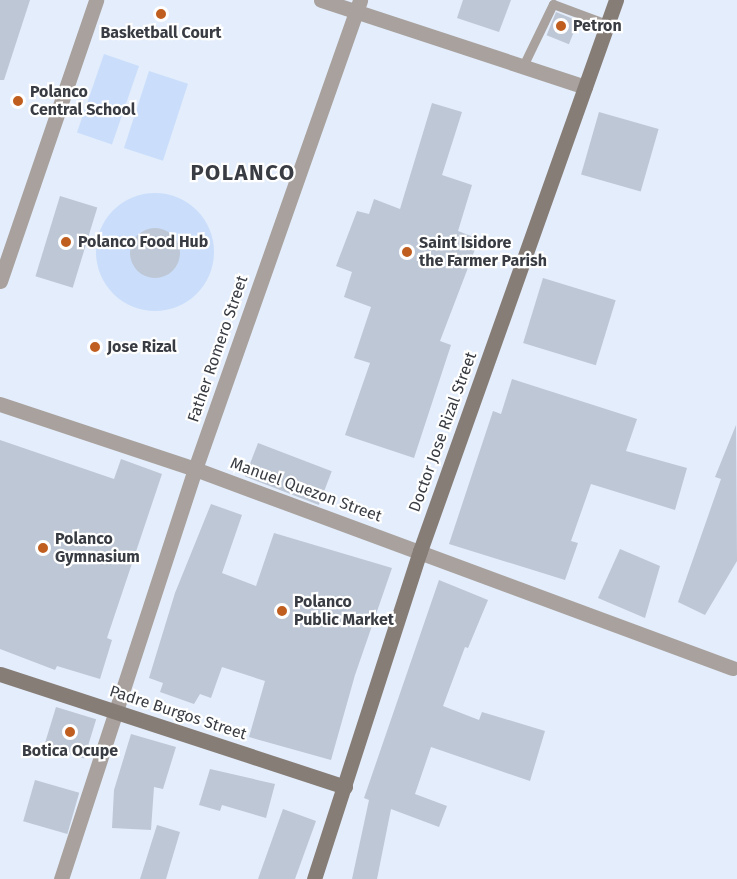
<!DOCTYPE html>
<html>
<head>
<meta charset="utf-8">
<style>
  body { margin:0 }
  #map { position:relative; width:737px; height:879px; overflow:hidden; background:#e3edfb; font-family:"Fira Sans",sans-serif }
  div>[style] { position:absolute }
  .green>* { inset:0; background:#cadefb; transform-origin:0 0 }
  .round { border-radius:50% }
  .building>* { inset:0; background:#bec7d5; transform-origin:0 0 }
  .lane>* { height:9px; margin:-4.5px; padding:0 4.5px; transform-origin:4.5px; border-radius:4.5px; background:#a8a19d }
  .street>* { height:15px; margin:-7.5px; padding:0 7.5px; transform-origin:7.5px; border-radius:7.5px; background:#a8a19d }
  .secondary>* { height:15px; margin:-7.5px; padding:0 7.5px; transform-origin:7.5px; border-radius:7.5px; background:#877d77 }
  .dots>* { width:16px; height:16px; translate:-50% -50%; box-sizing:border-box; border:3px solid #fff; border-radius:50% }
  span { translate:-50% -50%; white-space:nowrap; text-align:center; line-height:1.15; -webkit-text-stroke:4.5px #fff; paint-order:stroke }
  .poi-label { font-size:16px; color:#393d43; font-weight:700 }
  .left { translate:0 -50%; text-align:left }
  .street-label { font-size:16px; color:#393d43 }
  .district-label { font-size:22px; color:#393d43; font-weight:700; letter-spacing:1.5px }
</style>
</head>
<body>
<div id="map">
  <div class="green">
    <div style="left:104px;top:54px;width:37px;height:83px;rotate:19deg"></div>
    <div style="left:149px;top:71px;width:41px;height:81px;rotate:18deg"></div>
    <div class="round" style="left:96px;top:193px;width:118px;height:118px"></div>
  </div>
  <div class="building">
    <div style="clip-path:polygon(0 0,30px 0,4px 80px,0 80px)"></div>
    <div style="clip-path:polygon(463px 0,511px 0,499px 32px,457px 18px)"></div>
    <div style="left:556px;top:12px;width:24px;height:25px;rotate:22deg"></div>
    <div style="clip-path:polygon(432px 103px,462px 112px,442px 175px,472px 185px,458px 231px,479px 239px,440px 341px,451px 345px,414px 458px,345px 435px,370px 363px,354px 358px,371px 307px,344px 297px,352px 272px,336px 266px,357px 211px,369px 214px,374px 199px,400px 209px)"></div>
    <div style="left:599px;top:112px;width:62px;height:65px;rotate:16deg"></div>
    <div style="left:60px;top:196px;width:39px;height:84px;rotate:17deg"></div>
    <div class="round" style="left:130px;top:228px;width:50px;height:50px"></div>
    <div style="left:543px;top:278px;width:76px;height:68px;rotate:17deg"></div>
    <div style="clip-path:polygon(512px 379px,637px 419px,626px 451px,687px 468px,675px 510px,591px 484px,571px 541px,578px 543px,565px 580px,449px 544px,493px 411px,501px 414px)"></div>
    <div style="clip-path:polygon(736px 425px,737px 561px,705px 615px,678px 602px,721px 479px,715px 477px)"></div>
    <div style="clip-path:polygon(0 440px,114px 479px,121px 459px,162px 474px,107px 638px,112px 640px,100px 679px,57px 666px,55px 670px,0 649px)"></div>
    <div style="left:258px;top:443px;width:79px;height:36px;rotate:21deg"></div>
    <div style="clip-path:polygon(211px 504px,242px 515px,222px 573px,256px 586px,274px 533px,392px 568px,355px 675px,331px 760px,249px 737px,265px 681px,222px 667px,211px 698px,200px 694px,194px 704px,160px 692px,163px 683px,149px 678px,175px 593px)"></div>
    <div style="clip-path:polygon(620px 549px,660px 566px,645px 618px,598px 598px)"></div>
    <div style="clip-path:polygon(439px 580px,488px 600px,468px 648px,465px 647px,443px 706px,479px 720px,482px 712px,545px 731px,530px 781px,431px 747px,415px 794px,447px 806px,439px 827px,391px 809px,377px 879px,352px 879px,369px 800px,364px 798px)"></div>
    <div style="left:56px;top:707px;width:42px;height:41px;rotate:17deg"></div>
    <div style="clip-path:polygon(131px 734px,176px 747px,163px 789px,154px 787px,151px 830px,112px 828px,114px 790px)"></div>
    <div style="clip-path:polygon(210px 769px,275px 784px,266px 818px,222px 805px,220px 811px,199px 805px)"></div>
    <div style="left:35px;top:780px;width:46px;height:43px;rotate:16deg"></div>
    <div style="clip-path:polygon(283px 809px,316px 821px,295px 879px,258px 879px)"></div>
    <div style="clip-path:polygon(157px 825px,180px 832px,166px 879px,140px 879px)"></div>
  </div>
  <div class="lane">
    <div style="left:523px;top:66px;width:69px;rotate:-64.2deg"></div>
    <div style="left:553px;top:4px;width:58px;rotate:20.3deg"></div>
  </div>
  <div class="street">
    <div style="left:321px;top:0;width:278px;rotate:18.2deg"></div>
    <div style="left:0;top:281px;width:297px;rotate:-71.1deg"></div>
    <div style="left:0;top:404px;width:206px;rotate:18.4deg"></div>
    <div style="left:195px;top:469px;width:573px;rotate:20.33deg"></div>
    <div style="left:61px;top:879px;width:431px;rotate:-71.9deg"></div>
    <div style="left:195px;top:469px;width:497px;rotate:-70.6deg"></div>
  </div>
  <div class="secondary">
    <div style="left:0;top:674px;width:363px;rotate:18.1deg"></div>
    <div style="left:314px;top:879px;width:345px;rotate:-72.1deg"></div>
    <div style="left:420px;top:551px;width:585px;rotate:-70.42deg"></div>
  </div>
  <div class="dots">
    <div style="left:161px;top:14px;background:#bf5e1f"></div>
    <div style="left:561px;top:26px;background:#bf5e1f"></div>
    <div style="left:18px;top:101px;background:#bf5e1f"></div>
    <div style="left:66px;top:242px;background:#bf5e1f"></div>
    <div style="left:407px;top:252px;background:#bf5e1f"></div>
    <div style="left:95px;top:347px;background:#bf5e1f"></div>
    <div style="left:43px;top:548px;background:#bf5e1f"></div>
    <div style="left:282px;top:611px;background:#bf5e1f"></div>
    <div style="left:70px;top:732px;background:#bf5e1f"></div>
  </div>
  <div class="poi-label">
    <span class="left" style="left:573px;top:26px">Petron</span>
    <span style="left:161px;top:33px">Basketball Court</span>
    <span class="left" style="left:30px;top:101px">Polanco<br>Central School</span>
    <span class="left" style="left:78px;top:242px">Polanco Food Hub</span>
    <span class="left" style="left:419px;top:252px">Saint Isidore<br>the Farmer Parish</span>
    <span class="left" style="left:107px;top:347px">Jose Rizal</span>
    <span class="left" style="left:55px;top:548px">Polanco<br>Gymnasium</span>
    <span class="left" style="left:294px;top:611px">Polanco<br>Public Market</span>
    <span style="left:70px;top:751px">Botica Ocupe</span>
  </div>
  <div class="street-label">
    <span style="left:218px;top:349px;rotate:-71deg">Father Romero Street</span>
    <span style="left:443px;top:432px;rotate:-70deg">Doctor Jose Rizal Street</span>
    <span style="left:306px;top:490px;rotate:20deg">Manuel Quezon Street</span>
    <span style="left:178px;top:713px;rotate:18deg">Padre Burgos Street</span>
  </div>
  <div class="district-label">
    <span style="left:243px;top:173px">POLANCO</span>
  </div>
</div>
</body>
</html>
